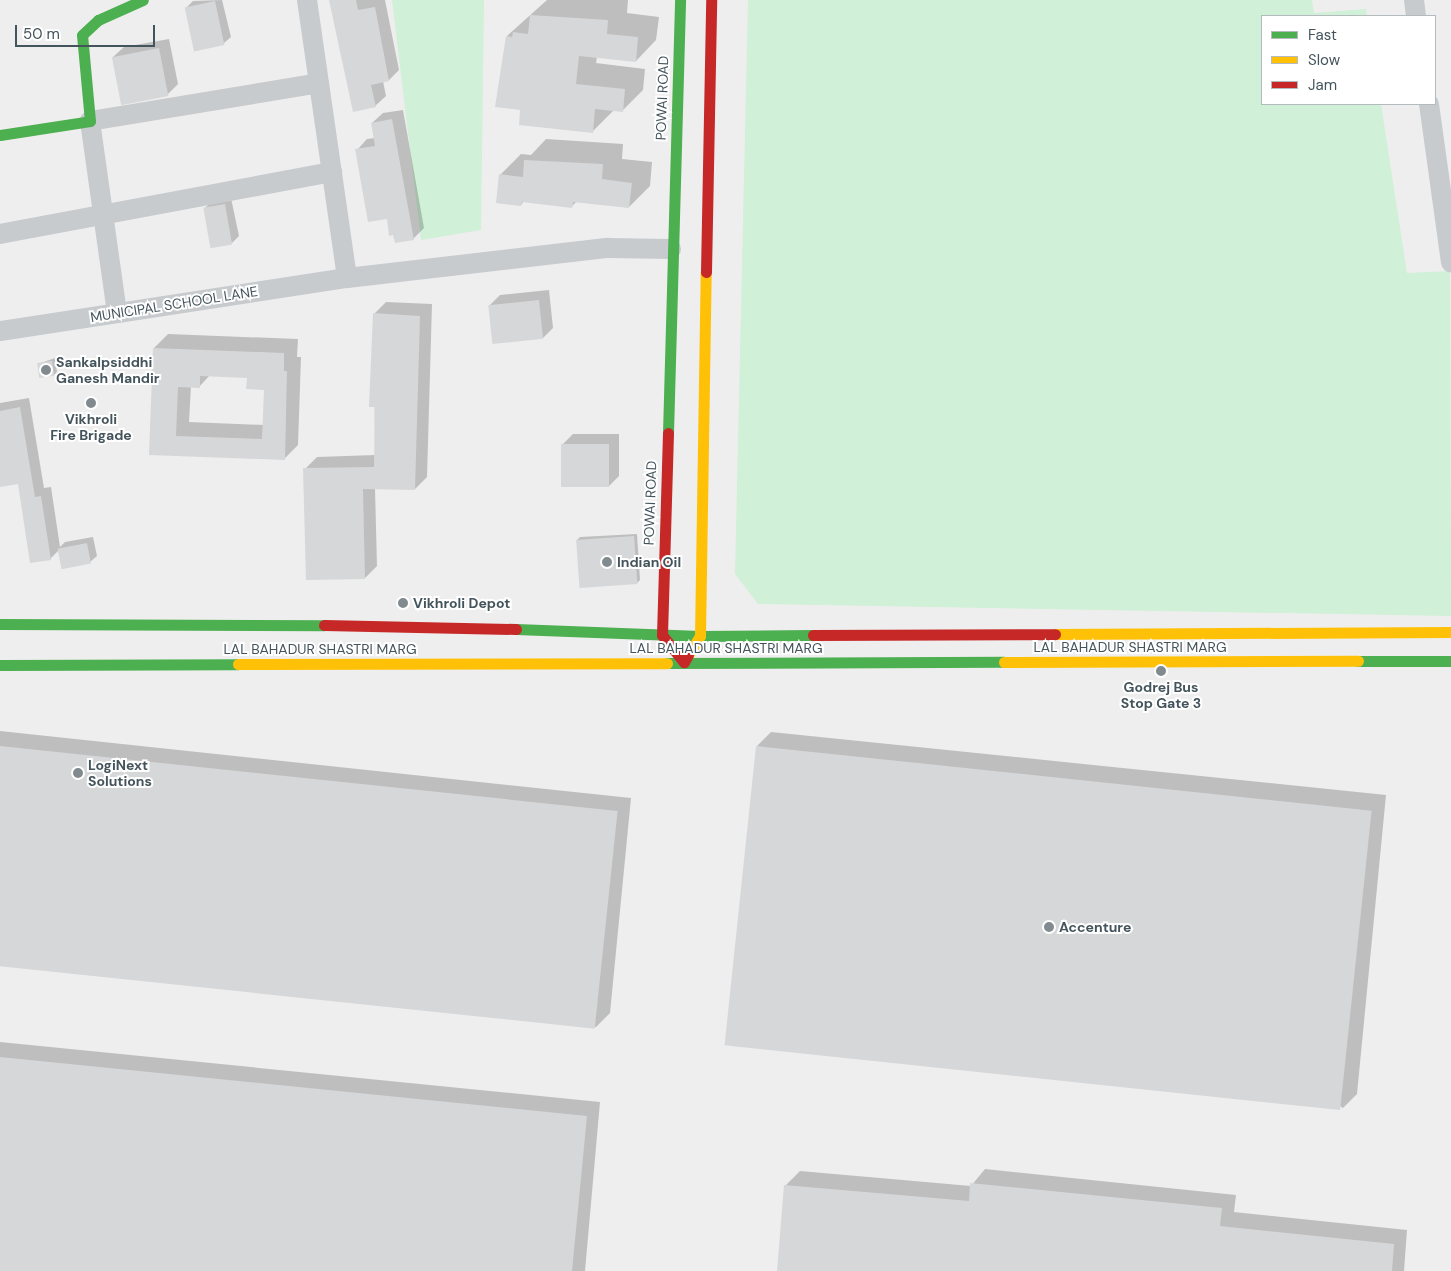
<!DOCTYPE html>
<html>
<head>
<meta charset="utf-8">
<style>
  body { margin:0 }
  #map { position:relative; width:1451px; height:1271px; overflow:hidden; background:#efeeee; font-family:"DM Sans",sans-serif }
  div>[style] { position:absolute }
  .green>* { inset:0; background:#d0f0d7 }
  .shadow>* { inset:0; background:#0003 }
  .building>* { inset:0; background:#d6d7d9; transform-origin:0 0 }
  .street>* { height:20px; margin:-10px; padding:0 10px; transform-origin:10px; border-radius:10px; background:#c7cbce }
  .fast>* { height:11px; margin:-5.5px; padding:0 5.5px; transform-origin:5.5px; border-radius:5.5px; background:#4caf50 }
  .slow>* { height:11px; margin:-5.5px; padding:0 5.5px; transform-origin:5.5px; border-radius:5.5px; background:#ffc107 }
  .jam>* { height:11px; margin:-5.5px; padding:0 5.5px; transform-origin:5.5px; border-radius:5.5px; background:#c62828 }
  .dots>* { width:14px; height:14px; translate:-50% -50%; box-sizing:border-box; border:2px solid #fff; border-radius:50% }
  span { translate:-50% -50%; white-space:nowrap; text-align:center; line-height:1.15; -webkit-text-stroke:4px #fff; paint-order:stroke }
  .street-label { font-size:14px; color:#44545c }
  .poi-label { font-size:14px; color:#44545c; font-weight:700 }
  .left { translate:0 -50%; text-align:left }
  .legend { position:absolute; left:1261px; top:15px; width:175px; height:90px; box-sizing:border-box; background:#fff; border:1px solid #b4bbbe; margin:0; padding:6px 9px; list-style:none; font-size:15px; color:#44545c }
  .legend li { display:flex; align-items:center; gap:10px; height:25px }
  .legend b { width:25px; border:1px solid #b4bbbe }
  .scale { position:absolute; left:15px; top:25px; width:140px; height:22px; box-sizing:border-box; border:2px solid #44545c; border-top:0; padding-left:6px; font-size:15px; line-height:18px; white-space:nowrap; color:#44545c; -webkit-text-stroke:4px #fff; paint-order:stroke }
</style>
</head>
<body>
<div id="map">
  <div class="green">
    <div style="clip-path:polygon(392px 0,484px 0,481px 230px,421px 240px)"></div>
    <div style="clip-path:polygon(748px 0,1312px 0,1314px 13px,1366px 9px,1367px 16px,1262px 16px,1262px 104px,1381px 104px,1407px 273px,1450px 271px,1451px 616px,758px 604px,735px 574px)"></div>
  </div>
  <div class="shadow">
    <div style="clip-path:polygon(222px 0,231px 37px,224px 43px,195px 50px,186px 8px,193px 1px)"></div>
    <div style="clip-path:polygon(331px 0,385px 0,399px 70px,389px 80px,383px 81px,386px 96px,375px 106px)"></div>
    <div style="clip-path:polygon(547px 0,628px 0,627px 13px,659px 17px,656px 40px,636px 61px,597px 57px,596px 63px,645px 69px,643px 90px,622px 111px,614px 110px,592px 132px,522px 108px,507px 36px)"></div>
    <div style="clip-path:polygon(169px 39px,178px 84px,167px 95px,113px 57px,124px 47px)"></div>
    <div style="clip-path:polygon(403px 110px,424px 228px,413px 239px,388px 217px,357px 150px,367px 139px,375px 138px,372px 123px,383px 113px)"></div>
    <div style="clip-path:polygon(546px 139px,623px 144px,622px 159px,652px 162px,650px 186px,629px 207px,577px 201px,572px 206px,524px 201px,521px 205px,500px 175px,521px 154px,531px 155px)"></div>
    <div style="clip-path:polygon(231px 198px,239px 236px,232px 243px,204px 209px,211px 202px)"></div>
    <div style="clip-path:polygon(549px 290px,553px 328px,543px 338px,489px 306px,500px 295px)"></div>
    <div style="clip-path:polygon(386px 302px,432px 304px,427px 477px,415px 489px,375px 488px,377px 566px,365px 578px,305px 469px,317px 457px,375px 455px,374px 314px)"></div>
    <div style="clip-path:polygon(evenodd,168px 334px,298px 339px,297px 357px,301px 357px,298px 445px,284px 459px,151px 454px,154px 348px,168px 334px,210px 375px,248px 377px,265px 389px,264px 425px,189px 422px,191px 386px,199px 387px,210px 375px)"></div>
    <div style="clip-path:polygon(55px 358px,57px 372px,54px 375px,38px 364px)"></div>
    <div style="clip-path:polygon(29px 398px,44px 488px,51px 487px,60px 547px,65px 542px,93px 537px,97px 556px,90px 562px,58px 551px,50px 559px,19px 483px,0 486px,0 403px)"></div>
    <div style="clip-path:polygon(573px 434px,619px 434px,619px 476px,609px 486px,563px 444px)"></div>
    <div style="clip-path:polygon(637px 534px,640px 580px,637px 583px,577px 540px,580px 537px)"></div>
    <div style="clip-path:polygon(0 731px,631px 798px,610px 1013px,596px 1027px,0 964px)"></div>
    <div style="clip-path:polygon(771px 732px,1386px 795px,1357px 1094px,1343px 1108px,757px 746px)"></div>
    <div style="clip-path:polygon(0 1042px,600px 1102px,585px 1271px,0 1271px)"></div>
    <div style="clip-path:polygon(985px 1169px,1236px 1195px,1234px 1212px,1407px 1230px,1404px 1271px,779px 1271px,786px 1185px,800px 1171px,971px 1186px)"></div>
  </div>
  <div class="building">
    <div style="clip-path:polygon(329px 0,356px 0,358px 10px,375px 7px,389px 81px,371px 85px,376px 107px,353px 112px)"></div>
    <div style="left:215px;top:1px;width:45px;height:31px;rotate:78deg"></div>
    <div style="clip-path:polygon(530px 15px,608px 20px,607px 34px,638px 37px,636px 62px,579px 56px,576px 84px,625px 89px,623px 112px,595px 109px,593px 133px,519px 125px,520px 110px,495px 107px,506px 36px,512px 37px,513px 32px,528px 34px)"></div>
    <div style="left:159px;top:48px;width:49px;height:48px;rotate:79deg"></div>
    <div style="clip-path:polygon(392px 119px,414px 240px,395px 243px,393px 235px,389px 236px,387px 219px,368px 222px,355px 149px,375px 146px,371px 123px)"></div>
    <div style="clip-path:polygon(524px 160px,603px 164px,602px 179px,632px 183px,629px 208px,573px 202px,572px 208px,522px 202px,521px 206px,496px 203px,499px 174px,523px 177px)"></div>
    <div style="left:225px;top:204px;width:41px;height:22px;rotate:80deg"></div>
    <div style="left:539px;top:300px;width:39px;height:51px;rotate:84deg"></div>
    <div style="clip-path:polygon(373px 313px,420px 316px,415px 490px,363px 489px,365px 579px,306px 580px,303px 468px,374px 467px,375px 407px,369px 407px)"></div>
    <div style="clip-path:polygon(evenodd,153px 348px,284px 353px,284px 371px,287px 371px,285px 460px,149px 455px,153px 348px,200px 376px,247px 378px,246px 389px,264px 390px,262px 439px,176px 436px,178px 387px,200px 388px,200px 376px)"></div>
    <div style="left:52px;top:361px;width:15px;height:15px;rotate:82deg"></div>
    <div style="clip-path:polygon(20px 407px,35px 497px,41px 496px,51px 560px,30px 563px,18px 484px,0 487px,0 411px)"></div>
    <div style="left:561px;top:444px;width:48px;height:43px"></div>
    <div style="left:634px;top:536px;width:48px;height:58px;rotate:86deg"></div>
    <div style="left:87px;top:543px;width:21px;height:30px;rotate:79deg"></div>
    <div style="left:0;top:746px;width:621px;height:219px;rotate:6deg"></div>
    <div style="left:756px;top:746px;width:619px;height:301px;rotate:6deg"></div>
    <div style="clip-path:polygon(0 1057px,587px 1116px,572px 1271px,0 1271px)"></div>
    <div style="clip-path:polygon(970px 1183px,1222px 1208px,1220px 1226px,1394px 1244px,1392px 1271px,777px 1271px,784px 1185px,969px 1201px)"></div>
  </div>
  <div class="street">
    <div style="left:307px;top:0;width:281px;rotate:81.8deg"></div>
    <div style="left:1414px;top:0;width:16px;rotate:83deg"></div>
    <div style="left:1429px;top:104px;width:160px;rotate:82.1deg"></div>
    <div style="left:0;top:234px;width:338px;rotate:-10.6deg"></div>
    <div style="left:117px;top:313px;width:194px;rotate:-98deg"></div>
    <div style="left:90px;top:121px;width:232px;rotate:-9.4deg"></div>
    <div style="left:0;top:331px;width:351px;rotate:-8.7deg"></div>
    <div style="left:347px;top:278px;width:263px;rotate:-6.6deg"></div>
    <div style="left:608px;top:248px;width:63px;rotate:0.9deg"></div>
  </div>
  <div class="fast">
    <div style="left:0;top:135px;width:91px;rotate:-8.8deg"></div>
    <div style="left:90px;top:121px;width:86px;rotate:-95.3deg"></div>
    <div style="left:82px;top:35px;width:22px;rotate:-43deg"></div>
    <div style="left:98px;top:20px;width:49px;rotate:-24deg"></div>
    <div style="left:668px;top:433px;width:433px;rotate:-88.4deg"></div>
    <div style="left:0;top:624px;width:324px;rotate:0.2deg"></div>
    <div style="left:516px;top:629px;width:184px;rotate:2.2deg"></div>
    <div style="left:700px;top:636px;width:113px;rotate:-0.5deg"></div>
    <div style="left:1358px;top:661px;width:93px"></div>
    <div style="left:667px;top:663px;width:337px;rotate:-0.2deg"></div>
    <div style="left:0;top:665px;width:238px;rotate:-0.2deg"></div>
  </div>
  <div class="slow">
    <div style="left:1055px;top:634px;width:396px;rotate:-0.3deg"></div>
    <div style="left:688px;top:655px;width:22px;rotate:-58deg"></div>
    <div style="left:700px;top:636px;width:364px;rotate:-89.1deg"></div>
    <div style="left:1004px;top:662px;width:354px;rotate:-0.2deg"></div>
    <div style="left:238px;top:664px;width:429px;rotate:-0.1deg"></div>
  </div>
  <div class="jam">
    <div style="left:706px;top:272px;width:272px;rotate:-88.9deg"></div>
    <div style="left:668px;top:433px;width:202px;rotate:91.7deg"></div>
    <div style="left:662px;top:635px;width:35px;rotate:51deg"></div>
    <div style="left:684px;top:662px;width:8px;rotate:-60deg"></div>
    <div style="left:324px;top:625px;width:192px;rotate:1.2deg"></div>
    <div style="left:813px;top:635px;width:242px;rotate:-0.2deg"></div>
  </div>
  <div class="dots">
    <div style="left:46px;top:370px;background:#808a8f"></div>
    <div style="left:91px;top:403px;background:#808a8f"></div>
    <div style="left:607px;top:562px;background:#808a8f"></div>
    <div style="left:403px;top:603px;background:#808a8f"></div>
    <div style="left:1161px;top:671px;background:#808a8f"></div>
    <div style="left:78px;top:773px;background:#808a8f"></div>
    <div style="left:1049px;top:927px;background:#808a8f"></div>
  </div>
  <div class="street-label">
    <span style="left:662px;top:98px;rotate:-88deg">POWAI ROAD</span>
    <span style="left:174px;top:304px;rotate:-9deg">MUNICIPAL SCHOOL LANE</span>
    <span style="left:650px;top:503px;rotate:-88deg">POWAI ROAD</span>
    <span style="left:1130px;top:647px">LAL BAHADUR SHASTRI MARG</span>
    <span style="left:726px;top:648px">LAL BAHADUR SHASTRI MARG</span>
    <span style="left:320px;top:649px">LAL BAHADUR SHASTRI MARG</span>
  </div>
  <div class="poi-label">
    <span class="left" style="left:56px;top:370px">Sankalpsiddhi<br>Ganesh Mandir</span>
    <span style="left:91px;top:427px">Vikhroli<br>Fire Brigade</span>
    <span class="left" style="left:617px;top:562px">Indian Oil</span>
    <span class="left" style="left:413px;top:603px">Vikhroli Depot</span>
    <span style="left:1161px;top:695px">Godrej Bus<br>Stop Gate 3</span>
    <span class="left" style="left:88px;top:773px">LogiNext<br>Solutions</span>
    <span class="left" style="left:1059px;top:927px">Accenture</span>
  </div>
  <ul class="legend">
  <li><b style="height:6px;background:#4caf50"></b>Fast</li>
  <li><b style="height:6px;background:#ffc107"></b>Slow</li>
  <li><b style="height:6px;background:#c62828"></b>Jam</li>
  </ul>
  <div class="scale">50 m</div>
</div>
</body>
</html>
